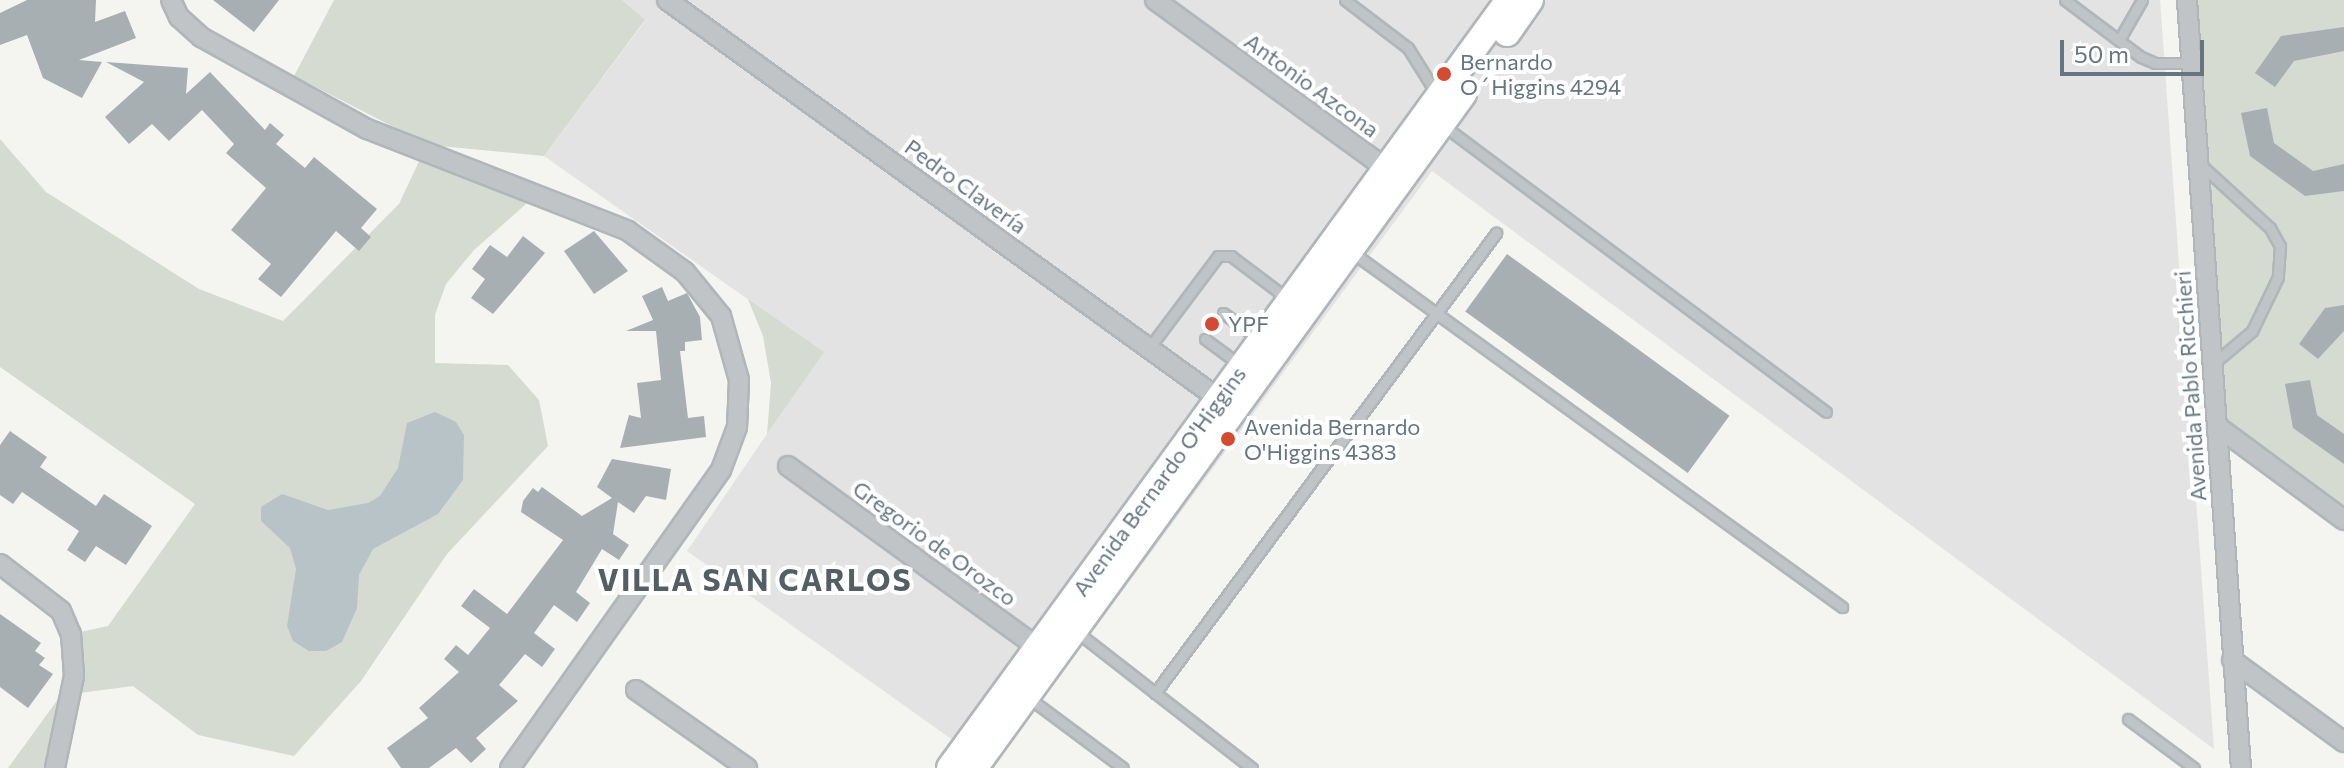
<!DOCTYPE html>
<html>
<head>
<meta charset="utf-8">
<style>
  body { margin:0 }
  #map { position:relative; width:2344px; height:768px; overflow:hidden; background:#f4f4f1; font-family:Commissioner,sans-serif }
  div>[style] { position:absolute }
  .built>* { inset:0; background:#e2e3e2 }
  .green>* { inset:0; background:#d6dbd2 }
  .water>* { inset:0; background:#b7c3c6 }
  .building>* { inset:0; background:#a7afb3; transform-origin:0 0 }
  .roads { filter:drop-shadow(2px 0 #b0b6b9) drop-shadow(-2px 0 #b0b6b9) drop-shadow(0 2px #b0b6b9) drop-shadow(0 -2px #b0b6b9) }
  .lane>* { height:9px; margin:-4.5px; padding:0 4.5px; transform-origin:4.5px; border-radius:4.5px; background:#c0c4c7 }
  .street>* { height:18px; margin:-9px; padding:0 9px; transform-origin:9px; border-radius:9px; background:#c0c4c7 }
  .secondary>* { height:26px; margin:-13px; padding:0 13px; transform-origin:13px; border-radius:13px; background:#fff }
  .dots>* { width:22px; height:22px; translate:-50% -50%; box-sizing:border-box; border:4px solid #fff; border-radius:50% }
  span { translate:-50% -50%; white-space:nowrap; text-align:center; line-height:1.15; -webkit-text-stroke:8px #fff; paint-order:stroke }
  .poi-label { font-size:22px; color:#657680 }
  .left { translate:0 -50%; text-align:left }
  .street-label { font-size:22px; color:#657680 }
  .district-label { font-size:30px; color:#535e65; font-weight:700; letter-spacing:2px }
  .scale { position:absolute; left:2060px; top:40px; width:144px; height:36px; box-sizing:border-box; border:4px solid #657680; border-top:0; padding-left:10px; font-size:24px; line-height:28px; white-space:nowrap; color:#657680; -webkit-text-stroke:6px #fff; paint-order:stroke }
</style>
</head>
<body>
<div id="map">
  <div class="built">
    <div style="clip-path:polygon(622px 0,2160px 0,2214px 749px,1432px 171px,992px 768px,687px 551px,823px 352px,544px 156px,645px 21px)"></div>
  </div>
  <div class="green">
    <div style="clip-path:polygon(334px 0,622px 0,645px 20px,544px 156px,429px 145px,294px 76px)"></div>
    <div style="clip-path:polygon(2187px 0,2344px 0,2344px 520px,2217px 426px)"></div>
    <div style="clip-path:polygon(0 139px,46px 192px,199px 289px,283px 321px,399px 204px,423px 153px,535px 196px,474px 250px,446px 284px,435px 315px,435px 363px,508px 365px,539px 400px,548px 446px,447px 554px,361px 681px,294px 756px,198px 735px,133px 686px,72px 694px,55px 768px,8px 768px,72px 680px,71px 634px,108px 626px,195px 504px,0 367px)"></div>
    <div style="clip-path:polygon(748px 299px,824px 352px,767px 434px,771px 383px,763px 336px)"></div>
  </div>
  <div class="water">
    <div style="clip-path:polygon(435px 412px,456px 422px,464px 435px,463px 480px,438px 514px,373px 549px,359px 575px,357px 608px,342px 642px,326px 651px,309px 651px,293px 641px,287px 626px,296px 569px,290px 548px,261px 521px,261px 507px,282px 494px,328px 510px,368px 503px,380px 496px,398px 468px,407px 423px)"></div>
  </div>
  <div class="building">
    <div style="clip-path:polygon(27px 0,96px 0,95px 22px,125px 11px,136px 38px,79px 60px,102px 62px,82px 98px,43px 78px,27px 35px,0 45px,0 13px)"></div>
    <div style="clip-path:polygon(213px 0,279px 0,254px 32px)"></div>
    <div style="clip-path:polygon(2344px 27px,2344px 51px,2294px 61px,2275px 87px,2255px 73px,2281px 36px)"></div>
    <div style="clip-path:polygon(106px 62px,188px 68px,186px 94px,210px 72px,265px 130px,270px 123px,284px 135px,276px 144px,305px 168px,314px 157px,377px 209px,361px 228px,371px 237px,359px 251px,336px 231px,281px 297px,258px 279px,271px 264px,231px 230px,266px 188px,226px 153px,234px 144px,202px 110px,169px 141px,152px 124px,129px 144px,105px 117px,144px 82px)"></div>
    <div style="clip-path:polygon(2267px 108px,2274px 143px,2313px 171px,2344px 164px,2344px 191px,2305px 196px,2250px 156px,2241px 113px)"></div>
    <div style="clip-path:polygon(594px 231px,628px 271px,594px 294px,564px 251px)"></div>
    <div style="clip-path:polygon(523px 236px,545px 253px,493px 314px,471px 298px,485px 279px,472px 269px,490px 245px,507px 257px)"></div>
    <div style="left:1507px;top:254px;width:275px;height:71px;rotate:36deg"></div>
    <div style="clip-path:polygon(662px 287px,668px 301px,687px 293px,700px 317px,702px 340px,685px 342px,685px 351px,680px 351px,688px 418px,704px 416px,706px 437px,620px 448px,629px 415px,641px 418px,637px 383px,661px 380px,656px 331px,626px 331px,653px 320px,642px 296px)"></div>
    <div style="clip-path:polygon(2344px 305px,2344px 331px,2318px 359px,2299px 344px,2325px 308px)"></div>
    <div style="clip-path:polygon(2310px 380px,2317px 415px,2344px 434px,2344px 464px,2293px 428px,2285px 384px)"></div>
    <div style="clip-path:polygon(10px 431px,47px 457px,40px 467px,96px 506px,104px 494px,152px 526px,126px 565px,96px 546px,85px 562px,67px 550px,79px 531px,22px 492px,13px 504px,0 495px,0 445px)"></div>
    <div style="clip-path:polygon(612px 459px,671px 469px,666px 500px,646px 496px,634px 513px,618px 502px,613px 534px,629px 545px,619px 560px,602px 549px,576px 592px,590px 603px,577px 622px,554px 605px,534px 633px,555px 649px,542px 667px,525px 654px,499px 685px,518px 701px,476px 738px,486px 749px,471px 763px,456px 748px,429px 768px,401px 768px,387px 748px,428px 718px,419px 708px,459px 672px,444px 659px,456px 645px,468px 655px,490px 628px,461px 606px,474px 589px,507px 614px,563px 540px,521px 512px,523px 501px,533px 488px,538px 492px,542px 487px,582px 516px,612px 498px,597px 487px)"></div>
    <div style="clip-path:polygon(0 614px,41px 643px,35px 651px,45px 658px,39px 665px,53px 674px,28px 708px,0 687px)"></div>
  </div>
  <div class="roads">
    <div class="lane">
      <div style="left:1345px;top:0;width:79px;rotate:37.3deg"></div>
      <div style="left:1408px;top:48px;width:53px;rotate:58.1deg"></div>
      <div style="left:2065px;top:0;width:95px;rotate:36.9deg"></div>
      <div style="left:2141px;top:57px;width:15px;rotate:23deg"></div>
      <div style="left:2155px;top:63px;width:36px"></div>
      <div style="left:2119px;top:40px;width:46px;rotate:-60.1deg"></div>
      <div style="left:1444px;top:126px;width:477px;rotate:36.8deg"></div>
      <div style="left:2200px;top:164px;width:95px;rotate:42.4deg"></div>
      <div style="left:2270px;top:228px;width:21px;rotate:61deg"></div>
      <div style="left:2280px;top:246px;width:31px;rotate:94deg"></div>
      <div style="left:2278px;top:277px;width:60px;rotate:115.7deg"></div>
      <div style="left:2252px;top:331px;width:51px;rotate:139.8deg"></div>
      <div style="left:1353px;top:253px;width:604px;rotate:35.9deg"></div>
      <div style="left:1223px;top:313px;width:44px;rotate:35.8deg"></div>
      <div style="left:1205px;top:339px;width:44px;rotate:36.6deg"></div>
      <div style="left:1149px;top:348px;width:115px;rotate:-53.1deg"></div>
      <div style="left:1218px;top:256px;width:13px"></div>
      <div style="left:1231px;top:256px;width:71px;rotate:37deg"></div>
      <div style="left:1077px;top:632px;width:222px;rotate:37.9deg"></div>
      <div style="left:1155px;top:693px;width:573px;rotate:-53.45deg"></div>
      <div style="left:1029px;top:698px;width:117px;rotate:36.7deg"></div>
      <div style="left:2128px;top:719px;width:82px;rotate:36.6deg"></div>
    </div>
    <div class="street">
      <div style="left:171px;top:0;width:19px;rotate:65deg"></div>
      <div style="left:179px;top:17px;width:30px;rotate:42deg"></div>
      <div style="left:201px;top:37px;width:190px;rotate:29deg"></div>
      <div style="left:367px;top:129px;width:280px;rotate:21.3deg"></div>
      <div style="left:628px;top:231px;width:70px;rotate:35.7deg"></div>
      <div style="left:685px;top:272px;width:57px;rotate:50.7deg"></div>
      <div style="left:721px;top:316px;width:66px;rotate:74.3deg"></div>
      <div style="left:739px;top:380px;width:47px;rotate:92.4deg"></div>
      <div style="left:737px;top:427px;width:46px;rotate:110.4deg"></div>
      <div style="left:721px;top:470px;width:365px;rotate:125.3deg"></div>
      <div style="left:667px;top:0;width:690px;rotate:35.86deg"></div>
      <div style="left:1155px;top:0;width:297px;rotate:36.1deg"></div>
      <div style="left:2187px;top:0;width:770px;rotate:85.98deg"></div>
      <div style="left:2217px;top:426px;width:158px;rotate:36.5deg"></div>
      <div style="left:788px;top:466px;width:318px;rotate:36deg"></div>
      <div style="left:0;top:564px;width:77px;rotate:37.6deg"></div>
      <div style="left:61px;top:611px;width:25px;rotate:67deg"></div>
      <div style="left:71px;top:634px;width:42px;rotate:85.9deg"></div>
      <div style="left:74px;top:676px;width:94px;rotate:101.7deg"></div>
      <div style="left:2232px;top:660px;width:139px;rotate:36.2deg"></div>
      <div style="left:636px;top:690px;width:136px;rotate:35.1deg"></div>
    </div>
    <div class="secondary">
      <div style="left:1507px;top:33px;width:40px;rotate:-55.1deg"></div>
      <div style="left:950px;top:768px;width:950px;rotate:-53.95deg"></div>
      <div style="left:974px;top:768px;width:833px;rotate:-54.04deg"></div>
    </div>
  </div>
  <div class="dots">
    <div style="left:1444px;top:74px;background:#d64b2f"></div>
    <div style="left:1212px;top:324px;background:#d64b2f"></div>
    <div style="left:1228px;top:439px;background:#d64b2f"></div>
  </div>
  <div class="poi-label">
    <span class="left" style="left:1460px;top:74px">Bernardo<br>O´Higgins 4294</span>
    <span class="left" style="left:1228px;top:324px">YPF</span>
    <span class="left" style="left:1244px;top:439px">Avenida Bernardo<br>O'Higgins 4383</span>
  </div>
  <div class="street-label">
    <span style="left:1312px;top:85px;rotate:36deg">Antonio Azcona</span>
    <span style="left:966px;top:186px;rotate:36deg">Pedro Clavería</span>
    <span style="left:2190px;top:386px;rotate:-94deg">Avenida Pablo Ricchieri</span>
    <span style="left:1159px;top:481px;rotate:-54deg">Avenida Bernardo O'Higgins</span>
    <span style="left:935px;top:543px;rotate:36deg">Gregorio de Orozco</span>
  </div>
  <div class="district-label">
    <span style="left:755px;top:579px">VILLA SAN CARLOS</span>
  </div>
  <div class="scale">50 m</div>
</div>
</body>
</html>
